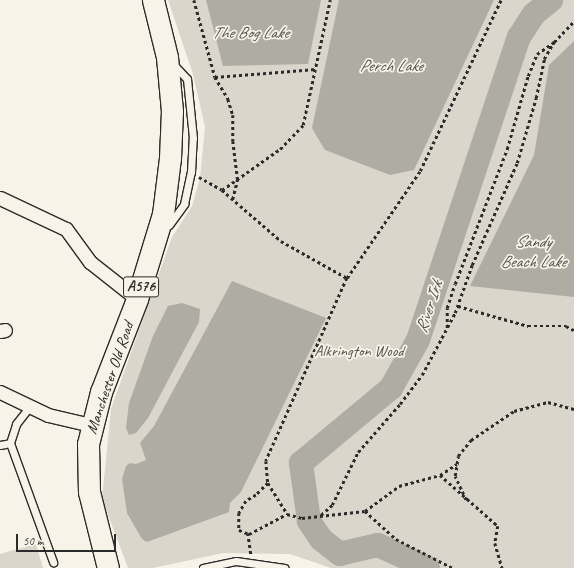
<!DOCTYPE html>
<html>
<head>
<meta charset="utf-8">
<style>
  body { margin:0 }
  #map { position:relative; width:574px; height:568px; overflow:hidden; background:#f7f3e8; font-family:Caveat,sans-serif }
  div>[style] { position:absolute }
  .green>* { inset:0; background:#dad6cc }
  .water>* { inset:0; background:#afaca4 }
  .river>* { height:24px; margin:-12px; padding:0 12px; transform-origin:12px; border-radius:12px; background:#afaca4 }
  .path>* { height:2.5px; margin-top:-1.25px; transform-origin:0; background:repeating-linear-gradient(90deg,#2b2b2b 0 3px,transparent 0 6px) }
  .roads { filter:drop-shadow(1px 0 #2b2b2b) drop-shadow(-1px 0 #2b2b2b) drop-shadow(0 1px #2b2b2b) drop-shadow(0 -1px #2b2b2b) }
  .lane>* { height:7px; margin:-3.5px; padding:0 3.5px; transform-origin:3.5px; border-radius:3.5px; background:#f7f3e8 }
  .street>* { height:13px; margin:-6.5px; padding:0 6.5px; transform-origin:6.5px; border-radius:6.5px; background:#f7f3e8 }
  .primary>* { height:21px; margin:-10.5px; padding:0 10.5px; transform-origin:10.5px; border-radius:10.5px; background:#f7f3e8 }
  span { translate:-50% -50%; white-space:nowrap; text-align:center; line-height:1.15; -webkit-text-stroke:3.5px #f7f3e8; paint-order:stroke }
  .shield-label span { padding:1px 3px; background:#f7f3e8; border:1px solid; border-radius:3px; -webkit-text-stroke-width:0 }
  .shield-label { font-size:15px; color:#2b2b2b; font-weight:700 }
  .park-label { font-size:16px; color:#575653 }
  .street-label { font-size:16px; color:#2b2b2b }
  .water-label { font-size:17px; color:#53524f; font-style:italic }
  .scale { position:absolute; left:16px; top:534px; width:100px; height:18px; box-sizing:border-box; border:2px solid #2b2b2b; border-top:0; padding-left:5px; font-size:12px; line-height:14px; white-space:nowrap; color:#2b2b2b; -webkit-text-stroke:3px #f7f3e8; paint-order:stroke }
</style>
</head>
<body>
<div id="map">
  <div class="green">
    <div style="clip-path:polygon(168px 0,574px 0,574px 568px,331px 568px,290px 554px,223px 553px,153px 568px,128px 568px,102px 499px,111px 409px,172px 237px,192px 206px,200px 178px,205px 127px,193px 74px)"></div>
    <div style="clip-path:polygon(36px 544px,43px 568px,0 568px,0 554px)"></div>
  </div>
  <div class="water">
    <div style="clip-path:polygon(206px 0,321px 0,308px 64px,223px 66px)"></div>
    <div style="clip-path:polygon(339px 0,494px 0,414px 170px,390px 175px,325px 150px,312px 128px)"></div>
    <div style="clip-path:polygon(574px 41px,574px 297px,470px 286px,534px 155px,549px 65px)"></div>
    <div style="clip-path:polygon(232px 281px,326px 318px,241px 492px,230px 503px,229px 512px,147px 542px,142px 539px,127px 513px,122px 479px,126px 466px,130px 463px,136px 464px,146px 460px,140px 443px,154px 426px)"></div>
    <div style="clip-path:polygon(182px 303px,200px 309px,199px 322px,148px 418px,136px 433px,129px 435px,126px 428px,129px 403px,153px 336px,168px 306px)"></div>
  </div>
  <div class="river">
    <div style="left:428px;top:568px;width:55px;rotate:-155.3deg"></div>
    <div style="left:378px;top:545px;width:39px;rotate:167deg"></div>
    <div style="left:340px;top:554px;width:24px;rotate:-142deg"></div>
    <div style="left:321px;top:539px;width:22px;rotate:-124deg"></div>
    <div style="left:309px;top:521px;width:59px;rotate:-97.9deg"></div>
    <div style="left:301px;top:463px;width:117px;rotate:-39.8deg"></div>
    <div style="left:391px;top:388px;width:55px;rotate:-60.6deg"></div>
    <div style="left:418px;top:340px;width:319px;rotate:-71.6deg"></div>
    <div style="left:519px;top:37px;width:27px;rotate:-57deg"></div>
    <div style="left:534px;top:14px;width:22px;rotate:-39deg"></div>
  </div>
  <div class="path">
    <div style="left:194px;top:0;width:80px;rotate:74.7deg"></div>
    <div style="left:215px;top:77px;width:26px;rotate:59deg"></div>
    <div style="left:228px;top:99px;width:17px;rotate:73deg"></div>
    <div style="left:233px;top:115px;width:26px;rotate:90deg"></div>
    <div style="left:233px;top:141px;width:38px;rotate:83deg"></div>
    <div style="left:238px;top:179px;width:21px;rotate:104deg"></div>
    <div style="left:215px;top:77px;width:101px;rotate:-4.5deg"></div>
    <div style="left:199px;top:177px;width:26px;rotate:29deg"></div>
    <div style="left:222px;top:190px;width:78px;rotate:40.8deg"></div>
    <div style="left:281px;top:241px;width:76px;rotate:29.3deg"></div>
    <div style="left:347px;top:278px;width:200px;rotate:113.9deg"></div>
    <div style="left:266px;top:461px;width:22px;rotate:85deg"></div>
    <div style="left:268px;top:483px;width:36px;rotate:58deg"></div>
    <div style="left:287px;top:514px;width:16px;rotate:15deg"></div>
    <div style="left:302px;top:518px;width:63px;rotate:-6.3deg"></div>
    <div style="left:365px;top:511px;width:42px;rotate:-36.3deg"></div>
    <div style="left:399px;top:486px;width:42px;rotate:-15deg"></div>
    <div style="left:440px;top:475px;width:20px;rotate:-33deg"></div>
    <div style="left:222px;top:190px;width:71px;rotate:-35.3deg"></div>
    <div style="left:280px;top:149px;width:33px;rotate:-46deg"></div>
    <div style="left:303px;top:125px;width:128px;rotate:-77.8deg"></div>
    <div style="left:347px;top:278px;width:130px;rotate:-55.7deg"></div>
    <div style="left:420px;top:171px;width:189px;rotate:-64.7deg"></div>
    <div style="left:458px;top:306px;width:73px;rotate:15.9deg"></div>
    <div style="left:528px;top:326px;width:38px"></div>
    <div style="left:566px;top:326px;width:9px;rotate:27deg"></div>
    <div style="left:447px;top:328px;width:20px;rotate:-90deg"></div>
    <div style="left:447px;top:308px;width:25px;rotate:-72deg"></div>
    <div style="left:455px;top:284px;width:145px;rotate:-68.9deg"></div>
    <div style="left:507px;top:149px;width:76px;rotate:-74deg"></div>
    <div style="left:528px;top:76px;width:24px;rotate:-68deg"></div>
    <div style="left:537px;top:54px;width:21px;rotate:-35deg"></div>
    <div style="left:554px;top:42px;width:29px;rotate:-46deg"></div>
    <div style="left:440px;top:475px;width:77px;rotate:41.3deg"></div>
    <div style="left:498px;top:526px;width:17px;rotate:100deg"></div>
    <div style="left:495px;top:543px;width:26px;rotate:74deg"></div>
    <div style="left:268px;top:483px;width:17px;rotate:135deg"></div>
    <div style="left:256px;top:495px;width:12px;rotate:149deg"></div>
    <div style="left:246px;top:501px;width:14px;rotate:120deg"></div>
    <div style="left:239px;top:513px;width:17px;rotate:90deg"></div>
    <div style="left:239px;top:530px;width:11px;rotate:22deg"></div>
    <div style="left:249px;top:534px;width:43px;rotate:-27.8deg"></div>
    <div style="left:466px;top:500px;width:26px;rotate:-115deg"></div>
    <div style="left:455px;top:476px;width:20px;rotate:-81deg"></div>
    <div style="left:458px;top:456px;width:21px;rotate:-51deg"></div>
    <div style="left:471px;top:440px;width:52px;rotate:-34deg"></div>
    <div style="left:514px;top:411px;width:35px;rotate:-15deg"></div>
    <div style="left:548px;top:402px;width:27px;rotate:15deg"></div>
    <div style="left:365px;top:511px;width:42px;rotate:42.1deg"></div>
    <div style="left:396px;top:539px;width:64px;rotate:27deg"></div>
    <div style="left:321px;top:515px;width:15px;rotate:-42deg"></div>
    <div style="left:332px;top:505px;width:59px;rotate:-63.9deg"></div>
    <div style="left:358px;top:452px;width:64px;rotate:-48.8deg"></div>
    <div style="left:400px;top:404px;width:36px;rotate:-53deg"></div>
    <div style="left:422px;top:375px;width:70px;rotate:-62deg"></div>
    <div style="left:455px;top:313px;width:51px;rotate:-70.5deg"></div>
    <div style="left:472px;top:265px;width:111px;rotate:-66.2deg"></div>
    <div style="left:517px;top:163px;width:68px;rotate:-73.7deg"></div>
    <div style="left:536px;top:98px;width:40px;rotate:-78deg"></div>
    <div style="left:544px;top:59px;width:20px;rotate:-60deg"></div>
    <div style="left:248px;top:533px;width:22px;rotate:82deg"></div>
  </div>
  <div class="roads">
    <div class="lane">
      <div style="left:169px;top:225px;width:26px;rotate:-54deg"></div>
      <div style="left:184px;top:204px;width:33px;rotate:-78deg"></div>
      <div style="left:191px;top:172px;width:34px;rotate:-87deg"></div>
      <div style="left:193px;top:138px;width:59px;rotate:-95.8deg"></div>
      <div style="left:187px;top:79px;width:22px;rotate:-133deg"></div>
      <div style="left:10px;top:443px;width:127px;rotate:70.1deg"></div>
      <div style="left:0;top:445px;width:10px;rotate:-11deg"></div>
      <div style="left:10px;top:443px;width:20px;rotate:-72deg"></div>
      <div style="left:16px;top:424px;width:23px;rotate:-52deg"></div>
      <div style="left:203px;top:568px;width:34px;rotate:-12deg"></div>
      <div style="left:236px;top:561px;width:49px;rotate:8.3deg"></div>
    </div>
    <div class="street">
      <div style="left:0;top:198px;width:73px;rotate:25.2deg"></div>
      <div style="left:66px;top:229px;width:41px;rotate:54deg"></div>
      <div style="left:90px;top:262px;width:60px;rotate:38.2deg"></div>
      <div style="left:0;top:331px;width:5px;rotate:-11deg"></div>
      <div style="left:0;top:392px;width:53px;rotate:25.6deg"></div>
      <div style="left:48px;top:415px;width:44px;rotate:13.1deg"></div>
    </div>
    <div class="primary">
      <div style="left:108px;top:568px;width:78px;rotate:-104deg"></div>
      <div style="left:89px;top:492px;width:48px;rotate:-91.2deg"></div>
      <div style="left:88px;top:444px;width:54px;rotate:-76deg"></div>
      <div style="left:101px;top:392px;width:100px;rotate:-68.8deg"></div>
      <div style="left:137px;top:299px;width:89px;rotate:-73deg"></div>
      <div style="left:163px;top:214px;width:56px;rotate:-82.9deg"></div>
      <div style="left:170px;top:158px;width:47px;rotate:-87.6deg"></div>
      <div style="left:172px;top:111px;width:54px;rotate:-95.3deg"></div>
      <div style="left:167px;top:57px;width:59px;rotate:-103.8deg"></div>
    </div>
  </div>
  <div class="shield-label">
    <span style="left:141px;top:287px">A576</span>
  </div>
  <div class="park-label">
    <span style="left:359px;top:351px">Alkrington Wood</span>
  </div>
  <div class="street-label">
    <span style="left:110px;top:378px;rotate:-71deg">Manchester Old Road</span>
  </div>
  <div class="water-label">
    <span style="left:250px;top:33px">The Bog Lake</span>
    <span style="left:391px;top:66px">Perch Lake</span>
    <span style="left:533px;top:252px">Sandy<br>Beach Lake</span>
    <span style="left:429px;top:307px;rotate:-72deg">River Irk</span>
  </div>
  <div class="scale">50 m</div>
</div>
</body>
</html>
